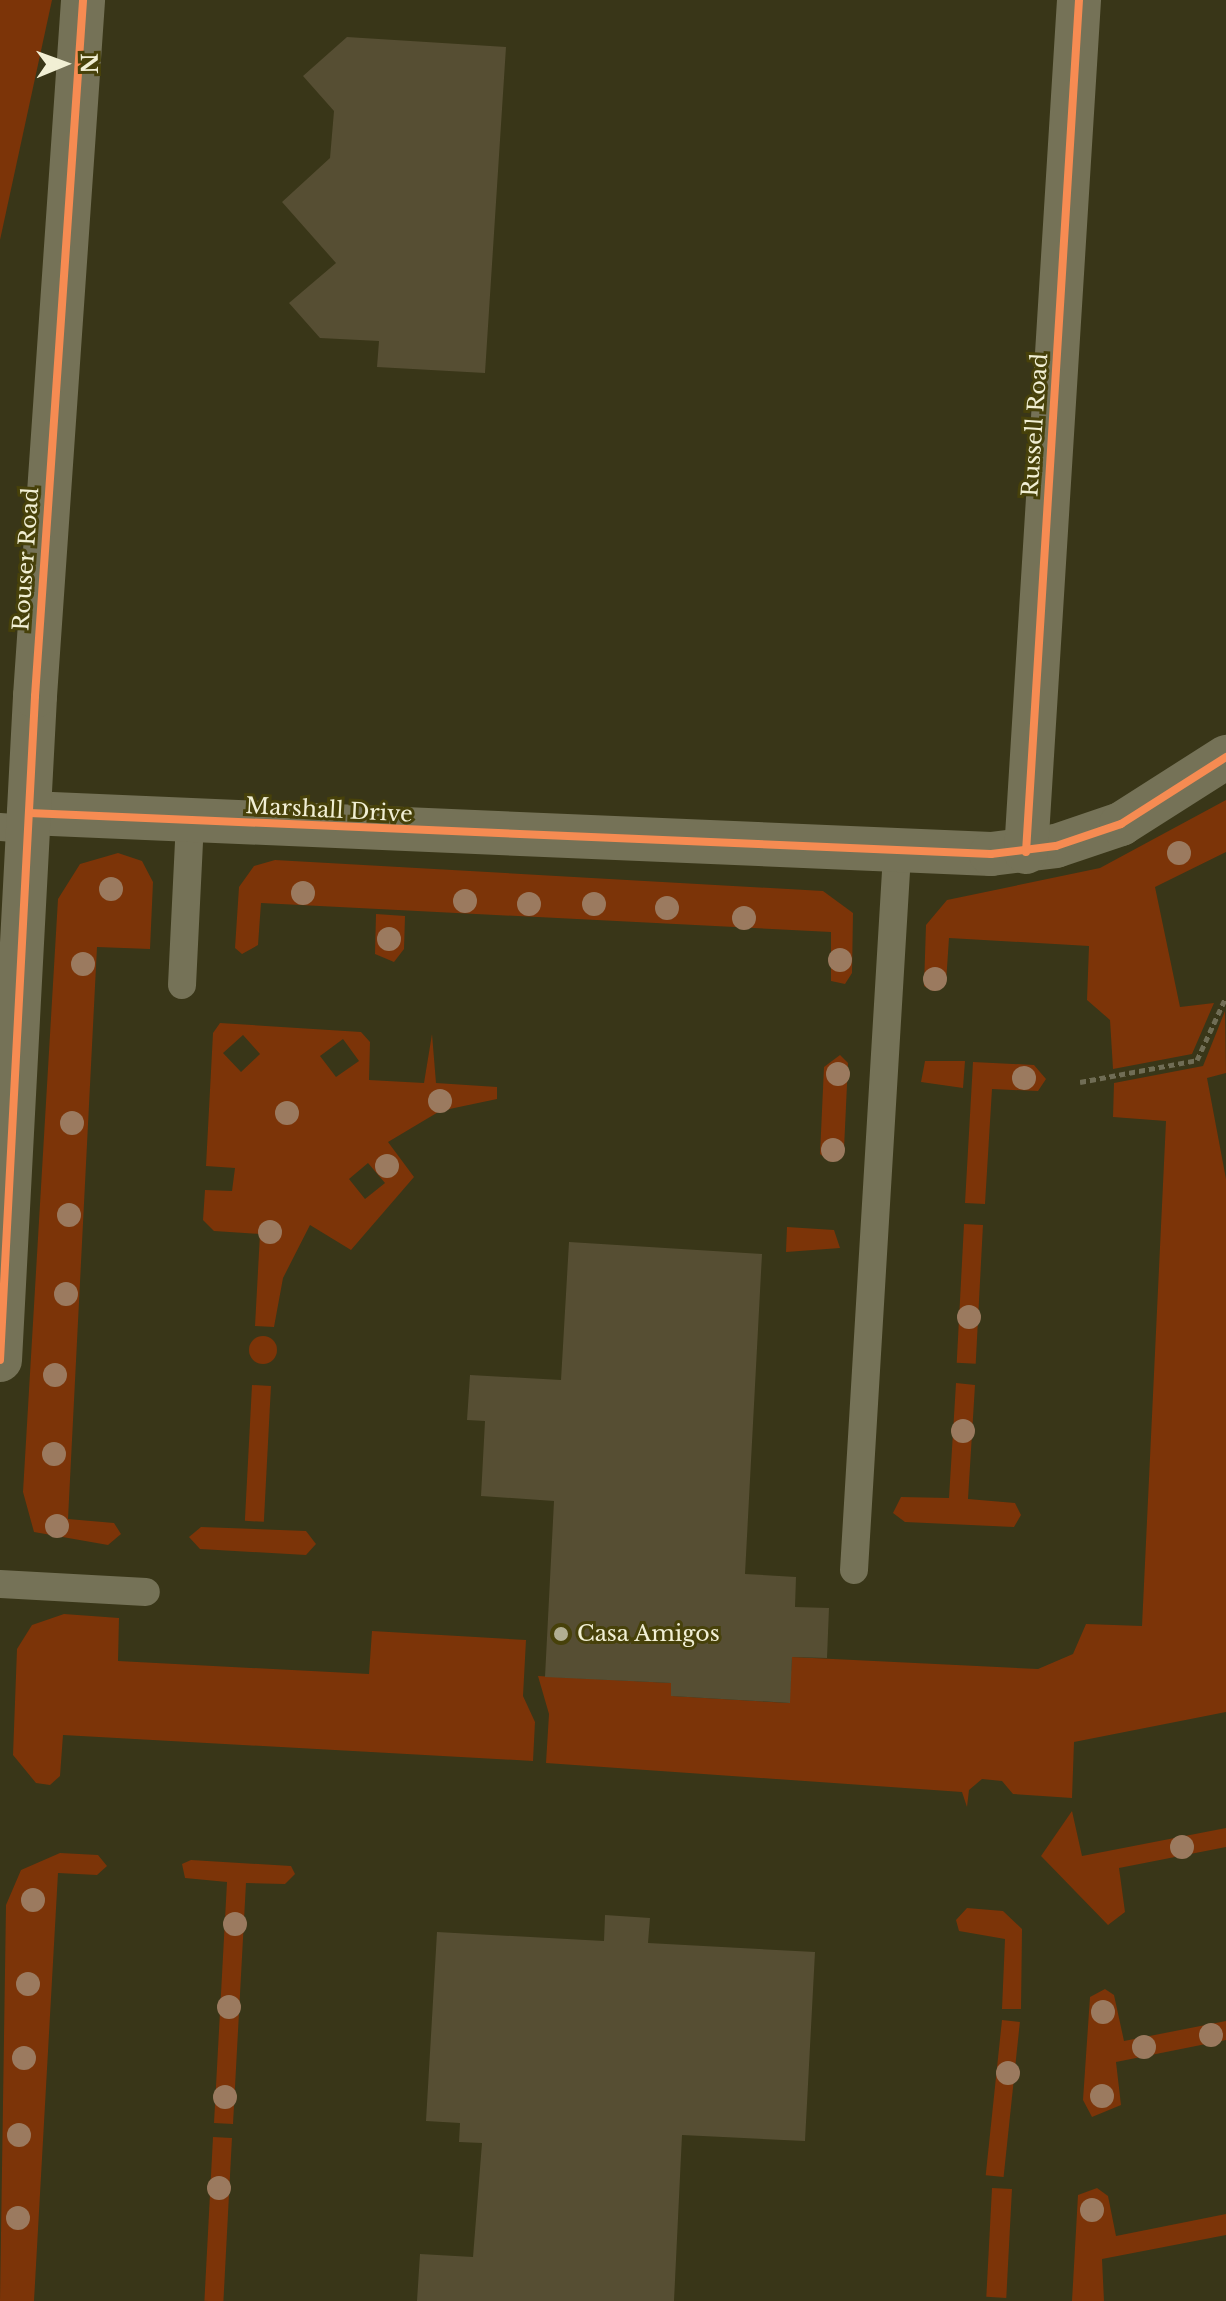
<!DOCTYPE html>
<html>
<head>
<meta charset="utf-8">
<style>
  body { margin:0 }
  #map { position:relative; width:1226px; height:2301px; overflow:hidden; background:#393618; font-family:"Libre Baskerville",serif }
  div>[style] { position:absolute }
  .green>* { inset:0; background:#7c3408; transform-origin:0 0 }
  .round { border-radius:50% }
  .building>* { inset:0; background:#564e33 }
  .path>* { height:5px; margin-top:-2.5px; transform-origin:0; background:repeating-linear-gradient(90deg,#706d55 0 6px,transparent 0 10px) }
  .service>* { height:28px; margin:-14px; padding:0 14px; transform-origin:14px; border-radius:14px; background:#757257 }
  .minor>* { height:44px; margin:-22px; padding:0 22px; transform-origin:22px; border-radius:22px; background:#757257 }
  .cycleway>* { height:8px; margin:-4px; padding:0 4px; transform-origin:4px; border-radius:4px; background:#f68b52 }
  .trees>* { width:24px; height:24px; margin:-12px; border-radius:50%; background:#9b7a5f }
  .dots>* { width:22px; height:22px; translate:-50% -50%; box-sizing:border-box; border:4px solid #47410a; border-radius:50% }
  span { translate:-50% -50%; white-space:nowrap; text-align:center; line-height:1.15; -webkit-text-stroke:6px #47410a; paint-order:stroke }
  .street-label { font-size:22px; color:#f1efd4 }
  .poi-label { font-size:22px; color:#f1efd4 }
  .left { translate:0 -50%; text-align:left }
  .north { position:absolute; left:24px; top:24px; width:80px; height:80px; -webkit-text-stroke:6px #47410a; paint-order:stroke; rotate:89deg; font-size:22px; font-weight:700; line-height:32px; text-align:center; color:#f1efd4 }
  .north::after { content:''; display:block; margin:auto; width:28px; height:36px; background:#f1efd4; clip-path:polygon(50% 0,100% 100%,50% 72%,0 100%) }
</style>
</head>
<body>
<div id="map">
  <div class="green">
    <div style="clip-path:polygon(0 0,52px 0,0 240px)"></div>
    <div style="clip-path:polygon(1226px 800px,1226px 852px,1155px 887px,1180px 1007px,1214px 1003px,1192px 1054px,1113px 1069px,1110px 1020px,1087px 1000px,1089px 946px,949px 938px,946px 983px,933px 991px,924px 986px,926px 925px,947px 900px,1100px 868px)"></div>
    <div style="clip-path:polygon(118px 853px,142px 861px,153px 882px,150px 949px,97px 947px,68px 1519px,114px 1523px,121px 1534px,108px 1545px,34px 1532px,23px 1492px,58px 899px,80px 864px)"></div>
    <div style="clip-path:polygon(275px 860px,823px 891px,853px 913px,852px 973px,845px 984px,831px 981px,831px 932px,261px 903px,258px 945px,242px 954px,235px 948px,239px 887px,254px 866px)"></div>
    <div style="clip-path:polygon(376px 914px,405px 916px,404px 949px,394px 962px,375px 954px)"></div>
    <div style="clip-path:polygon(1225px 1011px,1226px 1073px,1207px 1078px,1226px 1179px,1226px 1712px,1074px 1742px,1072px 1798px,1013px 1794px,1002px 1781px,982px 1779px,969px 1790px,967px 1807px,962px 1792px,546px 1763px,549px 1714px,538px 1676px,671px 1683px,672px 1696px,789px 1703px,792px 1657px,1038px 1669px,1073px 1654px,1086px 1624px,1142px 1626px,1166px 1121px,1113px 1117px,1114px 1083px,1203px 1066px)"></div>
    <div style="clip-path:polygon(evenodd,220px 1023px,361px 1032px,370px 1042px,369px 1080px,424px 1083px,432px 1034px,436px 1083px,497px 1087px,497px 1099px,440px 1111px,388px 1142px,414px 1177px,351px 1250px,310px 1225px,283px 1278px,274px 1327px,255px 1326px,260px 1234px,214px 1231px,203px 1220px,205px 1190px,232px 1191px,235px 1168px,206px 1166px,213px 1033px,220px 1023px,243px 1035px,260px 1054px,241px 1072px,223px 1053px,243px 1035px,220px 1023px,343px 1039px,359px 1061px,336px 1077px,320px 1056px,343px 1039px,220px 1023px,368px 1163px,385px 1183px,365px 1199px,349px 1179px,368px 1163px)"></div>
    <div style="clip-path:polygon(840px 1055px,848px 1063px,844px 1149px,831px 1162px,820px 1154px,824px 1067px)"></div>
    <div style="clip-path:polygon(925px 1061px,965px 1061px,963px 1088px,921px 1082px)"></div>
    <div style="clip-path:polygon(973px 1062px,1034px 1065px,1046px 1079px,1038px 1091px,992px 1089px,985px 1204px,965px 1203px)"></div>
    <div style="left:964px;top:1224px;width:19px;height:139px;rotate:3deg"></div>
    <div style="clip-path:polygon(787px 1227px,834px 1230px,840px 1248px,786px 1252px)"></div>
    <div class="round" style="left:249px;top:1336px;width:28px;height:28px"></div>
    <div style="clip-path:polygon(956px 1383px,975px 1385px,968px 1499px,1015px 1503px,1021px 1515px,1014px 1527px,905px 1522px,893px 1513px,901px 1497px,949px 1498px)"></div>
    <div style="left:252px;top:1385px;width:19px;height:136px;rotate:3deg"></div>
    <div style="clip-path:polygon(201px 1527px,306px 1531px,316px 1544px,306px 1555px,200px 1549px,189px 1537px)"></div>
    <div style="clip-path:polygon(64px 1614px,119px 1618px,118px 1661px,369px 1674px,372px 1631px,526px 1640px,523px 1696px,535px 1722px,533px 1761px,63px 1735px,60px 1776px,50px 1785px,36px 1783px,13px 1755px,17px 1649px,32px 1625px)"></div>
    <div style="clip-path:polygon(1072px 1811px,1082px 1856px,1226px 1828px,1226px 1847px,1119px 1868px,1125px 1912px,1108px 1925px,1041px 1856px)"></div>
    <div style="clip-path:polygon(60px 1853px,98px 1855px,107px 1866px,97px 1875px,58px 1873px,34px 2301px,0 2301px,6px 1905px,21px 1870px)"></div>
    <div style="clip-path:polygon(191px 1860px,291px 1866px,295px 1874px,285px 1884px,246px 1883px,233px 2124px,214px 2123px,227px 1882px,185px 1878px,182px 1864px)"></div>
    <div style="clip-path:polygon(967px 1908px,1003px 1911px,1022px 1929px,1021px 2009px,1002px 2009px,1005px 1939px,959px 1931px,956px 1920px)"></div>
    <div style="clip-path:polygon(1105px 1989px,1114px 1995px,1124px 2041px,1226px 2021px,1226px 2040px,1116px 2062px,1121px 2105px,1092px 2117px,1083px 2100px,1090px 1997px)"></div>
    <div style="left:1002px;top:2020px;width:18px;height:156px;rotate:6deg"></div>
    <div style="left:213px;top:2137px;width:19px;height:164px;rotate:3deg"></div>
    <div style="left:992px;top:2188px;width:20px;height:109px;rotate:3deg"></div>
    <div style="clip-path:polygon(1097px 2188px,1108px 2196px,1116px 2236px,1226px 2214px,1226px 2235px,1102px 2259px,1104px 2301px,1072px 2301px,1078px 2195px)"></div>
  </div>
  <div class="building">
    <div style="clip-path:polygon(347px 37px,506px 47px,485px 373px,377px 367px,379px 341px,320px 338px,289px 303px,336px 263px,282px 202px,330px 158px,334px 111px,303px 76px)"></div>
    <div style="clip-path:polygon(569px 1242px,762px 1254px,745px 1574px,796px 1577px,795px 1607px,829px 1608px,827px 1658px,792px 1657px,790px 1703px,671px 1696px,671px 1683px,545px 1677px,554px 1501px,481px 1496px,485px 1421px,467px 1420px,470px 1375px,561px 1380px)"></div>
    <div style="clip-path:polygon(605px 1915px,650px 1918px,648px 1943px,815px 1952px,805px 2141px,682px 2135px,674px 2301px,417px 2301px,420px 2254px,473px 2257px,482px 2143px,459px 2142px,460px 2123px,426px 2121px,437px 1932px,604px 1941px)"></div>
  </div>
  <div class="path">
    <div style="left:1080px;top:1082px;width:119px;rotate:-10.6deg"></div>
    <div style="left:1197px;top:1060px;width:69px;rotate:-65.3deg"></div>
  </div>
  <div class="service">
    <div style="left:0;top:827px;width:28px;rotate:4deg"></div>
    <div style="left:182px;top:985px;width:164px;rotate:-87.2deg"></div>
    <div style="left:854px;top:1570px;width:716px;rotate:-86.56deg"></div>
    <div style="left:0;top:1584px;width:146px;rotate:3.1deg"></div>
  </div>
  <div class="minor">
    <div style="left:29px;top:813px;width:963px;rotate:2.44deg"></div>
    <div style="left:991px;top:854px;width:65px;rotate:-7deg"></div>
    <div style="left:1056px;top:846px;width:69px;rotate:-18.7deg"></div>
    <div style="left:1121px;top:824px;width:125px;rotate:-32.5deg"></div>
    <div style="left:1026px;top:852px;width:854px;rotate:-86.44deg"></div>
    <div style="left:0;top:1360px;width:665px;rotate:-86.98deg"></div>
    <div style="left:35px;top:696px;width:698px;rotate:-86.05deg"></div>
  </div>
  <div class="cycleway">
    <div style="left:29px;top:813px;width:963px;rotate:2.44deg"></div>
    <div style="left:991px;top:854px;width:65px;rotate:-7deg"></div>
    <div style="left:1056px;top:846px;width:69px;rotate:-18.7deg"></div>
    <div style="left:1121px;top:824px;width:125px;rotate:-32.5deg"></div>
    <div style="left:1026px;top:852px;width:854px;rotate:-86.44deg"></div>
    <div style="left:0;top:1360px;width:665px;rotate:-86.98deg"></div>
    <div style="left:35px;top:696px;width:698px;rotate:-86.05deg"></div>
  </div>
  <div class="trees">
    <div style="left:1179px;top:853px"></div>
    <div style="left:111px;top:889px"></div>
    <div style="left:303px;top:893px"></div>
    <div style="left:465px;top:901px"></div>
    <div style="left:529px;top:904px"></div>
    <div style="left:594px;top:904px"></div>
    <div style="left:667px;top:908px"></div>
    <div style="left:744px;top:918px"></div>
    <div style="left:389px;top:939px"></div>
    <div style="left:840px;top:960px"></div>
    <div style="left:83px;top:964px"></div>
    <div style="left:935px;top:979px"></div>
    <div style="left:838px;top:1074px"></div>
    <div style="left:1024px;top:1078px"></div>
    <div style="left:440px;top:1101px"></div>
    <div style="left:287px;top:1113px"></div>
    <div style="left:72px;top:1123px"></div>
    <div style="left:833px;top:1150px"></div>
    <div style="left:387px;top:1166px"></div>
    <div style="left:69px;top:1215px"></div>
    <div style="left:270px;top:1232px"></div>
    <div style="left:66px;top:1294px"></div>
    <div style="left:969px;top:1317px"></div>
    <div style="left:55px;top:1375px"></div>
    <div style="left:963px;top:1431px"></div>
    <div style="left:54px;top:1454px"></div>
    <div style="left:57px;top:1526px"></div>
    <div style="left:1182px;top:1847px"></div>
    <div style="left:33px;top:1900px"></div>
    <div style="left:235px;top:1924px"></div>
    <div style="left:28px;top:1984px"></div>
    <div style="left:229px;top:2007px"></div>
    <div style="left:1103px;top:2012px"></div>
    <div style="left:1211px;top:2035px"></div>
    <div style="left:1144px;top:2047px"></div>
    <div style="left:24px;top:2058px"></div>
    <div style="left:1008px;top:2073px"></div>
    <div style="left:1102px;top:2096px"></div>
    <div style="left:225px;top:2097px"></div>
    <div style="left:19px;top:2135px"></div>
    <div style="left:219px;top:2188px"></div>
    <div style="left:1092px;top:2210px"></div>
    <div style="left:18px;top:2218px"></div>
  </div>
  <div class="dots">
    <div style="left:561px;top:1634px;background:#b1ae92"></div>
  </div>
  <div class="street-label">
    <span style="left:1035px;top:425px;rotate:-86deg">Russell Road</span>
    <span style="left:26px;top:559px;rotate:-86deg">Rouser Road</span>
    <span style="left:329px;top:810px;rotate:3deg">Marshall Drive</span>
  </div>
  <div class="poi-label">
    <span class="left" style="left:577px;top:1634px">Casa Amigos</span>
  </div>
  <div class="north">N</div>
</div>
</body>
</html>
